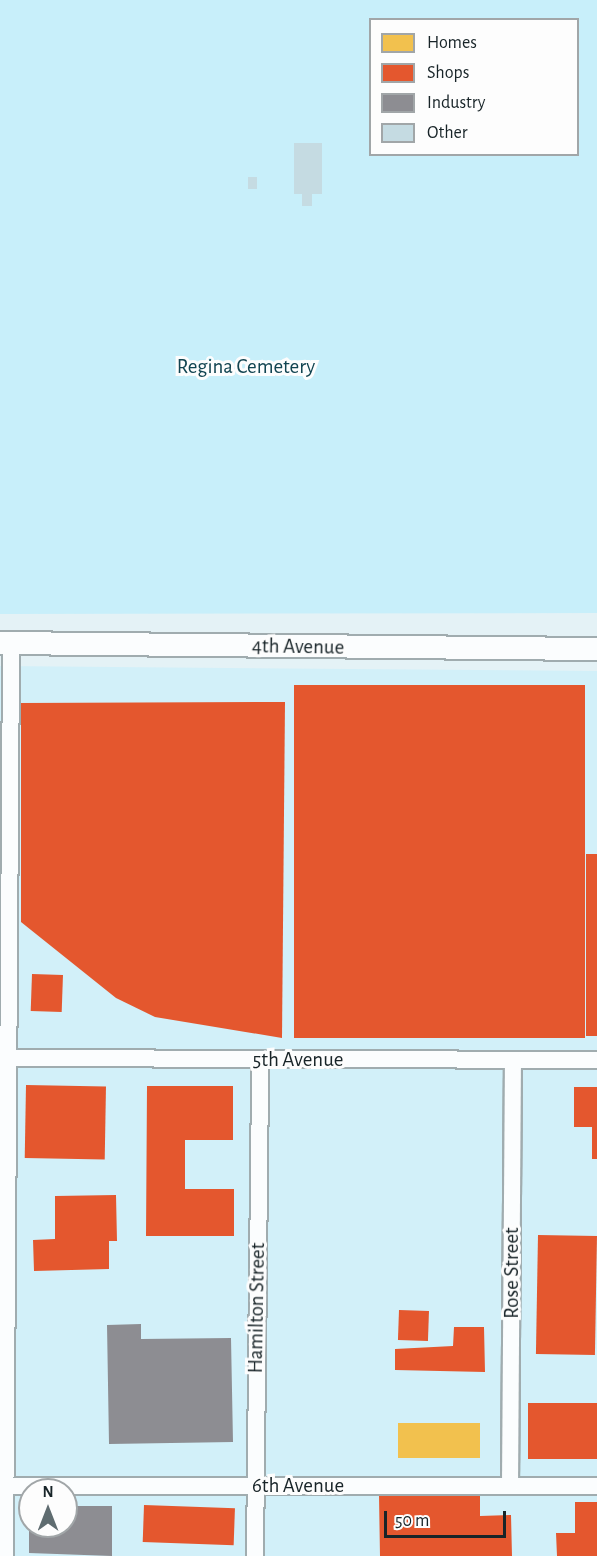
<!DOCTYPE html>
<html>
<head>
<meta charset="utf-8">
<style>
  body { margin:0 }
  #map { position:relative; width:597px; height:1556px; overflow:hidden; background:#e4f2f6; font-family:"Alegreya Sans",sans-serif }
  div>[style] { position:absolute }
  .built>* { inset:0; background:#d2f0f9 }
  .green>* { inset:0; background:#c8effa }
  .homes>* { inset:0; background:#f2c14e; transform-origin:0 0 }
  .shops>* { inset:0; background:#e4572e; transform-origin:0 0 }
  .industry>* { inset:0; background:#8d8d92 }
  .building>* { inset:0; background:#c5dbe2; transform-origin:0 0 }
  .roads { filter:drop-shadow(2px 0 #a0acaf) drop-shadow(-2px 0 #a0acaf) drop-shadow(0 2px #a0acaf) drop-shadow(0 -2px #a0acaf) }
  .minor>* { height:16px; margin:-8px; padding:0 8px; transform-origin:8px; border-radius:8px; background:#fbfdfe }
  .secondary>* { height:22px; margin:-11px; padding:0 11px; transform-origin:11px; border-radius:11px; background:#fbfdfe }
  span { translate:-50% -50%; white-space:nowrap; text-align:center; line-height:1.15; -webkit-text-stroke:6px #fdfdfd; paint-order:stroke }
  .park-label { font-size:21px; color:#114451 }
  .street-label { font-size:21px; color:#182428 }
  .legend { position:absolute; left:369px; top:18px; width:210px; height:138px; box-sizing:border-box; background:#fdfdfd; border:2px solid #a1a6a8; margin:0; padding:8px 10px; list-style:none; font-size:18px; color:#182428 }
  .legend li { display:flex; align-items:center; gap:12px; height:30px }
  .legend b { width:30px; border:2px solid #a1a6a8 }
  .north { position:absolute; left:18px; top:1478px; width:60px; height:60px; box-sizing:border-box; background:#fdfdfd; border:2px solid #a1a6a8; border-radius:50%; rotate:0deg; font-size:16px; font-weight:700; line-height:24px; text-align:center; color:#182428 }
  .north::after { content:''; display:block; margin:auto; width:21px; height:27px; background:#5f6c70; clip-path:polygon(50% 0,100% 100%,50% 72%,0 100%) }
  .scale { position:absolute; left:384px; top:1511px; width:122px; height:27px; box-sizing:border-box; border:3px solid #182428; border-top:0; padding-left:8px; font-size:18px; line-height:21px; white-space:nowrap; color:#182428; -webkit-text-stroke:4px #fdfdfd; paint-order:stroke }
</style>
</head>
<body>
<div id="map">
  <div class="built">
    <div style="clip-path:polygon(evenodd,0 666px,597px 671px,597px 1556px,0 1556px,0 666px,30px 1490px,66px 1490px,66px 1526px,30px 1526px,30px 1490px)"></div>
  </div>
  <div class="green">
    <div style="clip-path:polygon(evenodd,0 0,597px 0,597px 613px,0 614px,0 0,370px 20px,578px 20px,578px 154px,370px 154px,370px 20px)"></div>
  </div>
  <div class="homes">
    <div style="left:480px;top:1423px;width:35px;height:82px;rotate:90deg"></div>
  </div>
  <div class="shops">
    <div style="left:294px;top:685px;width:291px;height:353px"></div>
    <div style="clip-path:polygon(285px 702px,282px 1038px,155px 1017px,116px 998px,21px 922px,21px 703px)"></div>
    <div style="left:586px;top:854px;width:11px;height:182px"></div>
    <div style="left:32px;top:974px;width:31px;height:37px;rotate:2deg"></div>
    <div style="left:26px;top:1085px;width:80px;height:73px;rotate:1deg"></div>
    <div style="clip-path:polygon(147px 1086px,233px 1086px,233px 1140px,185px 1140px,185px 1189px,234px 1189px,234px 1236px,146px 1236px)"></div>
    <div style="clip-path:polygon(574px 1087px,597px 1087px,597px 1159px,592px 1159px,592px 1127px,574px 1127px)"></div>
    <div style="clip-path:polygon(116px 1195px,117px 1241px,109px 1241px,109px 1269px,34px 1271px,33px 1240px,55px 1239px,55px 1196px)"></div>
    <div style="left:538px;top:1235px;width:59px;height:119px;rotate:1deg"></div>
    <div style="left:399px;top:1310px;width:30px;height:30px;rotate:2deg"></div>
    <div style="clip-path:polygon(454px 1327px,484px 1327px,485px 1372px,395px 1370px,395px 1349px,453px 1346px)"></div>
    <div style="left:528px;top:1403px;width:69px;height:56px"></div>
    <div style="clip-path:polygon(480px 1494px,480px 1516px,511px 1515px,512px 1556px,380px 1556px,379px 1495px)"></div>
    <div style="clip-path:polygon(575px 1502px,597px 1502px,597px 1556px,557px 1556px,556px 1533px,575px 1533px)"></div>
    <div style="left:144px;top:1505px;width:91px;height:37px;rotate:2deg"></div>
  </div>
  <div class="industry">
    <div style="clip-path:polygon(141px 1324px,141px 1339px,231px 1338px,233px 1442px,109px 1444px,107px 1325px)"></div>
    <div style="clip-path:polygon(66px 1506px,112px 1506px,112px 1556px,29px 1553px,29px 1526px,66px 1526px)"></div>
  </div>
  <div class="building">
    <div style="clip-path:polygon(294px 143px,322px 143px,322px 194px,312px 194px,312px 206px,302px 206px,302px 194px,294px 194px)"></div>
    <div style="left:248px;top:177px;width:9px;height:12px"></div>
  </div>
  <div class="roads">
    <div class="minor">
      <div style="left:1px;top:1058px;width:596px;rotate:0.19deg"></div>
      <div style="left:0;top:1486px;width:597px"></div>
      <div style="left:510px;top:1486px;width:426px;rotate:-89.6deg"></div>
      <div style="left:5px;top:1556px;width:913px;rotate:-89.62deg"></div>
      <div style="left:255px;top:1556px;width:495px;rotate:-89.4deg"></div>
    </div>
    <div class="secondary">
      <div style="left:0;top:643px;width:597px;rotate:0.58deg"></div>
    </div>
  </div>
  <div class="park-label">
    <span style="left:246px;top:367px">Regina Cemetery</span>
  </div>
  <div class="street-label">
    <span style="left:298px;top:647px;rotate:1deg">4th Avenue</span>
    <span style="left:298px;top:1060px">5th Avenue</span>
    <span style="left:512px;top:1273px;rotate:-90deg">Rose Street</span>
    <span style="left:257px;top:1308px;rotate:-89deg">Hamilton Street</span>
    <span style="left:298px;top:1486px">6th Avenue</span>
  </div>
  <ul class="legend">
  <li><b style="height:16px;background:#f2c14e"></b>Homes</li>
  <li><b style="height:16px;background:#e4572e"></b>Shops</li>
  <li><b style="height:16px;background:#8d8d92"></b>Industry</li>
  <li><b style="height:16px;background:#c5dbe2"></b>Other</li>
  </ul>
  <div class="north">N</div>
  <div class="scale">50 m</div>
</div>
</body>
</html>
